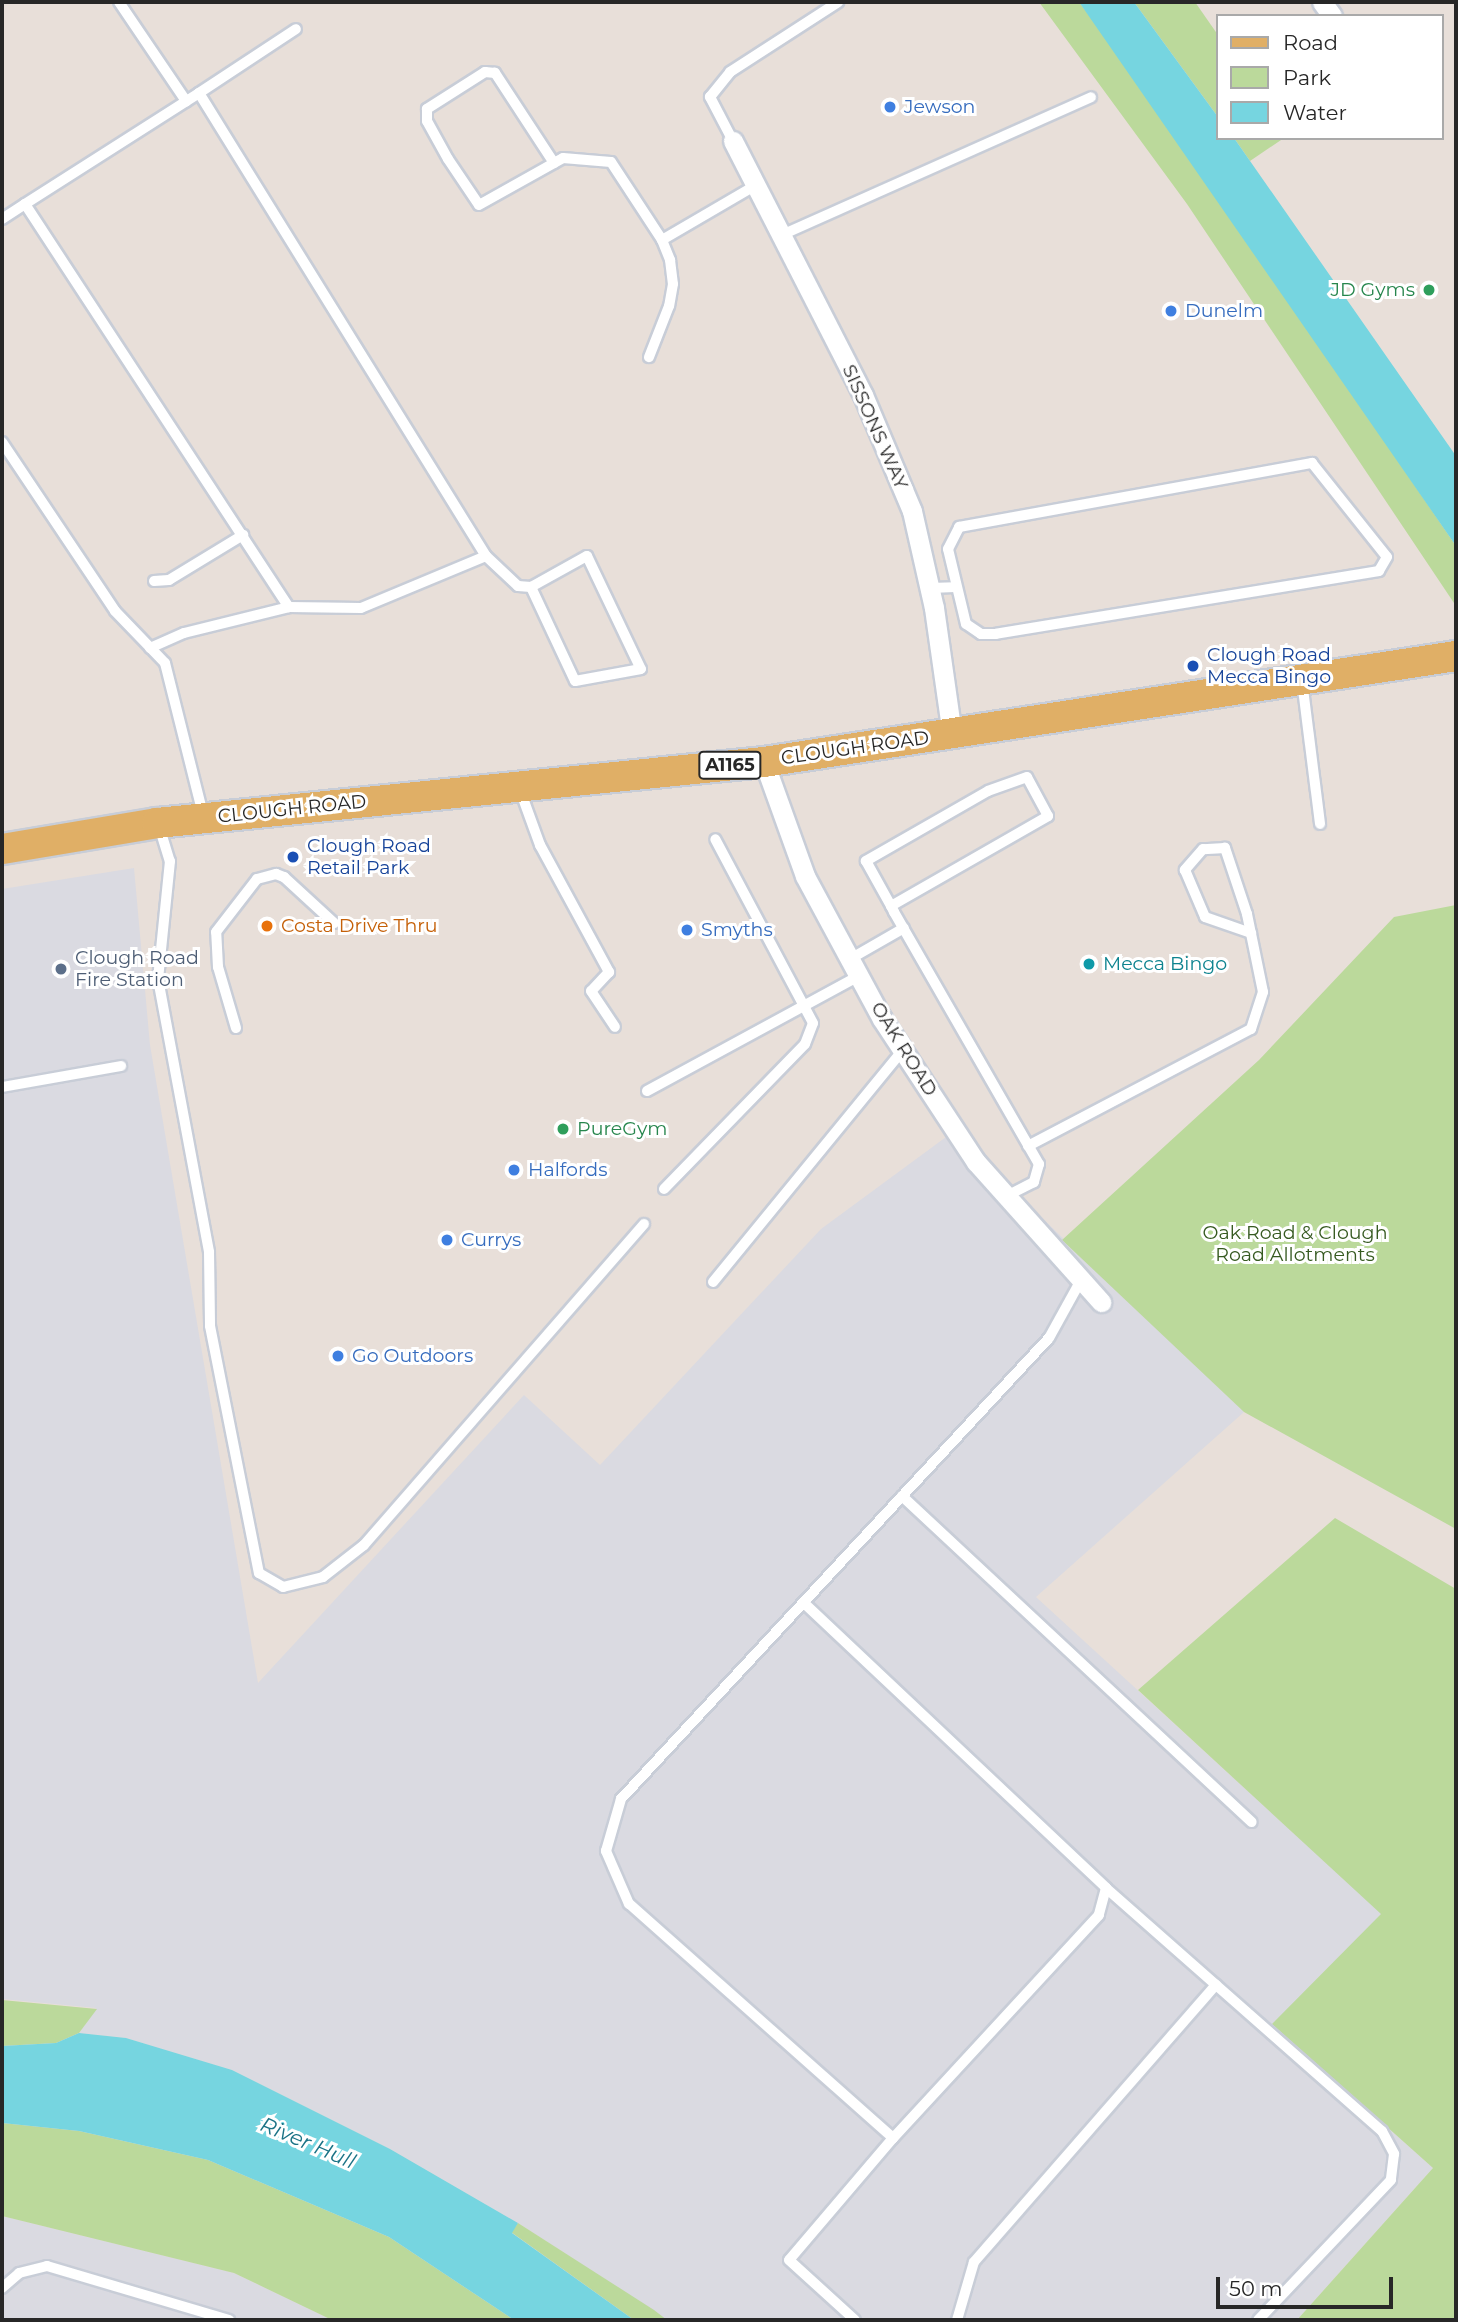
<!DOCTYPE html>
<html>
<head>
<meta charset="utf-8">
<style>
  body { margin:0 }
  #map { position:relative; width:1458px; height:2322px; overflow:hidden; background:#e8dfd9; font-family:Montserrat,sans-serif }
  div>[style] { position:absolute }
  .industrial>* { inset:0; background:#dadae1 }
  .green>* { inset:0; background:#bbd99b }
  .water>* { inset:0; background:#76d5e0 }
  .roads { filter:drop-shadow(2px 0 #c8cdd7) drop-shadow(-2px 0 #c8cdd7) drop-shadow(0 2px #c8cdd7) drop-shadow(0 -2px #c8cdd7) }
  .service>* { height:10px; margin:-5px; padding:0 5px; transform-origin:5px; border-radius:5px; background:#fff }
  .minor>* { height:19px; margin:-9.5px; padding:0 9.5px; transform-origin:9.5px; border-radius:9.5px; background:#fff }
  .primary>* { height:30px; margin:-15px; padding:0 15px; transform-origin:15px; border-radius:15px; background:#e0af66 }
  .dots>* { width:19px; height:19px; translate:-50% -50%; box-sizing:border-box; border:4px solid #fff; border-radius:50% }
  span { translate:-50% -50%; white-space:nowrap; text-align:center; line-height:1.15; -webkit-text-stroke:6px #fff; paint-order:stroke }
  .shield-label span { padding:2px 5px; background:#fff; border:2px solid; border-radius:5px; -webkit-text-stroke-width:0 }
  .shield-label { font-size:18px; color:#272727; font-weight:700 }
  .shop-label { font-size:19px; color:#366cbe }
  .left { translate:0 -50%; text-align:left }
  .leisure-label { font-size:19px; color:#27864d }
  .right { translate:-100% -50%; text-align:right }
  .street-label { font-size:19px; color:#272727 }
  .transit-label { font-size:19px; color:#164399 }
  .food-label { font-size:19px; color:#c56008 }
  .service-label { font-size:19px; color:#4e5e75 }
  .culture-label { font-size:19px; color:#0d838f }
  .park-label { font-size:19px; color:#365a20 }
  .water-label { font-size:21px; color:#1b7386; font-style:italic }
  .frame { position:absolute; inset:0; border:4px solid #272727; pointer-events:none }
  .legend { position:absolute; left:1216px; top:14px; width:228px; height:126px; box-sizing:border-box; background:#fff; border:2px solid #a9a9a9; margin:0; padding:9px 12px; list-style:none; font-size:21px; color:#272727 }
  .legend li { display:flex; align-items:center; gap:14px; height:35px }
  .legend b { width:35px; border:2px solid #a9a9a9 }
  .scale { position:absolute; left:1216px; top:2277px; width:177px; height:32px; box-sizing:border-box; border:4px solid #272727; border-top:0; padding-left:9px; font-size:21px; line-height:24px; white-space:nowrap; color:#272727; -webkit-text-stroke:5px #fff; paint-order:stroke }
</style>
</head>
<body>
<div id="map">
  <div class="industrial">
    <div style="clip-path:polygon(134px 868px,150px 1045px,258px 1683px,524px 1395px,600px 1465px,821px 1229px,961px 1126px,988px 1166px,1244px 1412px,1036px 1597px,1382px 1914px,1273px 2024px,1433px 2168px,1297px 2320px,667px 2320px,518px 2223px,390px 2149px,232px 2070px,126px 2038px,79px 2033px,96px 2008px,2px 1999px,2px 889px)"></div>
    <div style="clip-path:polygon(2px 2216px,234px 2273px,332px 2320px,2px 2320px)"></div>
  </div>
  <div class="green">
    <div style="clip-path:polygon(1039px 2px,1079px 2px,1140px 83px,1456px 546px,1456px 606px,1187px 204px)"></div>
    <div style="clip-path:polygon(1134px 2px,1195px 2px,1218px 35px,1218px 117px)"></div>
    <div style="clip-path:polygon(1234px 138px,1284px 138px,1250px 161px)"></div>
    <div style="clip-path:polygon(1456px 905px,1456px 1529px,1244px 1412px,1062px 1240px,1259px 1060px,1394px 917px)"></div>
    <div style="clip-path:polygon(1335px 1518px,1456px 1589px,1456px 2320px,1297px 2320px,1433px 2168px,1272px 2024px,1381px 1914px,1138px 1690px)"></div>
    <div style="clip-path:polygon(2px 2000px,97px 2009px,79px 2033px,56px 2043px,2px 2046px)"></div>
    <div style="clip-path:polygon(2px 2123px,79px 2131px,208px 2160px,389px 2237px,514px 2320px,332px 2320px,234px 2273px,2px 2216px)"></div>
    <div style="clip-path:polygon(518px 2223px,654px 2310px,667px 2320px,634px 2320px,511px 2232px)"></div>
  </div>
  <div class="water">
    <div style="clip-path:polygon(1079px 2px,1134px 2px,1218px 117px,1218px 138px,1234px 138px,1456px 456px,1456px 546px)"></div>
    <div style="clip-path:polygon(79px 2033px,126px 2038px,232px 2070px,390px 2149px,518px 2223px,512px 2233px,634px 2320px,514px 2320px,389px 2237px,208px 2160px,79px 2131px,2px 2123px,2px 2046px,56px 2043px)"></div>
  </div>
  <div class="roads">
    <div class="service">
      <div style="left:119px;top:2px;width:120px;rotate:55.9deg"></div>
      <div style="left:199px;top:93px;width:116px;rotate:-33.4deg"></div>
      <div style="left:733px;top:141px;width:50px;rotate:-117.6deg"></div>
      <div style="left:710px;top:97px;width:32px;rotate:-51deg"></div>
      <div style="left:730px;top:72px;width:129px;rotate:-32.9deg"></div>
      <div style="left:554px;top:163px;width:108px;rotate:-123.2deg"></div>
      <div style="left:495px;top:73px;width:10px;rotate:-174deg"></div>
      <div style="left:485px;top:72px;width:69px;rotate:147.5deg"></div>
      <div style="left:427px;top:109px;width:12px;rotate:90deg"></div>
      <div style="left:427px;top:121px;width:43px;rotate:61.1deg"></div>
      <div style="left:448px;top:159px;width:55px;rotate:56deg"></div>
      <div style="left:479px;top:205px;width:96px;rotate:-29.2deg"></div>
      <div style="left:563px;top:158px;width:48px;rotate:4.8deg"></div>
      <div style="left:611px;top:162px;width:93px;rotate:56.8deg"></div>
      <div style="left:662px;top:240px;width:22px;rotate:68deg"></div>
      <div style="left:670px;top:260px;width:24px;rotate:83deg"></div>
      <div style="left:673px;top:284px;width:22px;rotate:100deg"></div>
      <div style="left:669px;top:306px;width:55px;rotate:111.4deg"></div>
      <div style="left:25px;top:204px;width:206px;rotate:-32.5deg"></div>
      <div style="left:199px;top:93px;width:545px;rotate:58.21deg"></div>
      <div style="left:486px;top:556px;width:44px;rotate:43.2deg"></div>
      <div style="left:518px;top:586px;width:13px;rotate:4deg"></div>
      <div style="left:531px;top:587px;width:64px;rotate:-29deg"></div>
      <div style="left:587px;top:556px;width:125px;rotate:64.5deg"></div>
      <div style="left:641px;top:669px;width:67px;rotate:169.7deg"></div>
      <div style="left:575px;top:681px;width:104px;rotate:-115.1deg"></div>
      <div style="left:2px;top:219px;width:27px;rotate:-33deg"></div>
      <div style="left:25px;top:204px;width:482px;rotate:56.8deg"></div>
      <div style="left:784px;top:234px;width:336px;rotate:-24deg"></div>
      <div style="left:662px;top:240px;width:109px;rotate:-30.3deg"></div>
      <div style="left:2px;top:442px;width:203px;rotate:56.2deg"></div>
      <div style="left:115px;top:611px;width:72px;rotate:46.1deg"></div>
      <div style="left:165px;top:663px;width:156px;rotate:75.9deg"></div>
      <div style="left:1312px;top:463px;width:120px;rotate:51.4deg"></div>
      <div style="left:1387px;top:557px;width:16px;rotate:120deg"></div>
      <div style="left:1379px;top:571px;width:388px;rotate:170.7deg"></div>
      <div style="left:996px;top:634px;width:15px;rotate:180deg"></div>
      <div style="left:981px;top:634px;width:18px;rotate:-146deg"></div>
      <div style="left:966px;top:624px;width:77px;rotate:-103.5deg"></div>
      <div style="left:948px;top:549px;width:25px;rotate:-63deg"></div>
      <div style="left:959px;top:527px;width:359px;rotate:-10.3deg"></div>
      <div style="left:154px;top:581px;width:15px;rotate:-4deg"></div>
      <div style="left:169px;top:580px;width:87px;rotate:-31.3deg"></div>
      <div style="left:930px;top:588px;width:25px;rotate:-2deg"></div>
      <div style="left:150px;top:648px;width:37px;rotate:-24deg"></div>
      <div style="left:184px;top:633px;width:108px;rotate:-13.9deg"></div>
      <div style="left:289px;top:607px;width:72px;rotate:0.8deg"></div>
      <div style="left:361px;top:608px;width:135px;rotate:-22.6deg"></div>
      <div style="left:1302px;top:681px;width:144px;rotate:82.8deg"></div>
      <div style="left:520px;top:790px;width:59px;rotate:70deg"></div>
      <div style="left:540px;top:845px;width:145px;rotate:61.5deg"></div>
      <div style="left:609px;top:972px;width:26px;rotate:133deg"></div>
      <div style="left:591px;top:991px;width:43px;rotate:56.3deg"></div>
      <div style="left:159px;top:826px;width:37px;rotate:73deg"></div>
      <div style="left:170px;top:861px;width:119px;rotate:95.8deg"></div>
      <div style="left:158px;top:979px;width:278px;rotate:79.4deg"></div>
      <div style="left:209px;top:1252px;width:74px;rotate:89.2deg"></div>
      <div style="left:210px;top:1326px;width:252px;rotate:78.8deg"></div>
      <div style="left:259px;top:1573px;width:28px;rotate:30deg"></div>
      <div style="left:283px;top:1587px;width:41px;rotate:-14deg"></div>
      <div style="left:323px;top:1577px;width:52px;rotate:-38deg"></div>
      <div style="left:364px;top:1545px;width:426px;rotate:-48.9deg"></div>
      <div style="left:891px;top:906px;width:181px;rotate:-29.8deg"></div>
      <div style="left:1048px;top:816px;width:44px;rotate:-118.3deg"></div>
      <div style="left:1027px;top:777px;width:41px;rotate:160.3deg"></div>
      <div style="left:988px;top:791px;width:141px;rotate:150.2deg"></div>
      <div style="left:866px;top:861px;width:51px;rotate:60.9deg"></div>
      <div style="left:891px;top:906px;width:7px;rotate:63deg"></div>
      <div style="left:894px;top:912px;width:291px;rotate:60.1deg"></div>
      <div style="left:1039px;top:1164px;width:19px;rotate:106deg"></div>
      <div style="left:1034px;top:1182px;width:30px;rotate:153deg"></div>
      <div style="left:850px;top:959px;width:62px;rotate:-29.9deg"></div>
      <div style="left:236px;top:1028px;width:64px;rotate:-106.4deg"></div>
      <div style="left:218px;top:967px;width:35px;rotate:-93deg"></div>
      <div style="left:216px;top:932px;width:67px;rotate:-52.3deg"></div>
      <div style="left:257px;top:879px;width:20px;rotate:-15deg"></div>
      <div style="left:276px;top:874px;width:9px;rotate:21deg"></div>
      <div style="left:284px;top:877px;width:68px;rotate:42.6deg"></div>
      <div style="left:2px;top:1087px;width:121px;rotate:-10deg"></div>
      <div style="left:647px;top:1091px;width:241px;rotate:-28.5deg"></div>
      <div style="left:1028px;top:1146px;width:252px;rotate:-27.7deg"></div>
      <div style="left:1251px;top:1029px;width:39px;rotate:-72deg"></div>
      <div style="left:1263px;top:992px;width:80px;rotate:-101.6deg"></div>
      <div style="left:1247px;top:914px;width:70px;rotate:-108.4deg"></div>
      <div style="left:1225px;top:848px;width:22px;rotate:177deg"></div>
      <div style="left:1203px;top:849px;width:28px;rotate:131deg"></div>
      <div style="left:1185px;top:870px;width:51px;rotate:66.9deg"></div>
      <div style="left:1205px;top:917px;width:49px;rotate:19.2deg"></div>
      <div style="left:664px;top:1189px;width:202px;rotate:-45.8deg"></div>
      <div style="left:805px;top:1044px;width:22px;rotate:-69deg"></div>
      <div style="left:813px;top:1023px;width:208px;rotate:-118deg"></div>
      <div style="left:713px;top:1282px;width:300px;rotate:-50.7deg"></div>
      <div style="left:902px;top:1496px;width:478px;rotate:43deg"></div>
      <div style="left:804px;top:1603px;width:415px;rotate:43.3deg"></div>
      <div style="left:1106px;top:1888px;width:28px;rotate:105deg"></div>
      <div style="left:1099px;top:1915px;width:304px;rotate:132.7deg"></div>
      <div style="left:893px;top:2138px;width:160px;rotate:130.4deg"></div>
      <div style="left:789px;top:2260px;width:89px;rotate:42.3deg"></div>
      <div style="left:1106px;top:1888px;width:368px;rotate:41.4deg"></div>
      <div style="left:1382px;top:2131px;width:26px;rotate:62deg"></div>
      <div style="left:1394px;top:2154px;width:26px;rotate:97deg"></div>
      <div style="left:1391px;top:2180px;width:193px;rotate:133.5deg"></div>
      <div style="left:893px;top:2138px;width:353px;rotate:-138.4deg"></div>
      <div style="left:629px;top:1904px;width:58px;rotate:-113.5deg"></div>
      <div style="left:606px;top:1851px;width:54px;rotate:-73.9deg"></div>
      <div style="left:621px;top:1799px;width:629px;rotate:-47.13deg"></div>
      <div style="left:1049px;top:1338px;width:66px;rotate:-61.1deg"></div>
      <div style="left:2px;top:2288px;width:23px;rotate:-41deg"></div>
      <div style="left:19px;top:2273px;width:29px;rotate:-14deg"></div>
      <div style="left:47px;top:2266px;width:190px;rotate:16.5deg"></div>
      <div style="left:957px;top:2320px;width:60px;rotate:-73.7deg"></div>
      <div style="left:974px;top:2262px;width:368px;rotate:-48.9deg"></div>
    </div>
    <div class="minor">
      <div style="left:1322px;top:2px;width:17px;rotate:54deg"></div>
      <div style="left:733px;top:141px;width:285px;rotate:62.9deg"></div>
      <div style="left:863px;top:395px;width:126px;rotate:67.1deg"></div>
      <div style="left:912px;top:511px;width:99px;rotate:77.2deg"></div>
      <div style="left:934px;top:608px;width:127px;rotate:81.9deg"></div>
      <div style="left:764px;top:762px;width:121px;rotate:70.2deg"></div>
      <div style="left:805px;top:876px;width:162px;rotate:61.7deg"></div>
      <div style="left:882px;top:1019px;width:171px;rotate:56.7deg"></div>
      <div style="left:976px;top:1162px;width:188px;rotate:48.2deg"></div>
    </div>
    <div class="primary">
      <div style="left:2px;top:849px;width:157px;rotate:-9.5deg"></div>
      <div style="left:157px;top:823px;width:610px;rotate:-5.74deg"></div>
      <div style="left:764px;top:762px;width:700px;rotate:-8.71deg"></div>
    </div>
  </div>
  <div class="dots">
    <div style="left:890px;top:107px;background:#3f7fe0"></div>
    <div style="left:1429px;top:290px;background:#2e9e5b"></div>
    <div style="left:1171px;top:311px;background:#3f7fe0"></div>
    <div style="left:1193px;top:666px;background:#1a4fb4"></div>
    <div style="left:293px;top:857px;background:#1a4fb4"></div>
    <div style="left:267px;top:926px;background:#e8710a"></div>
    <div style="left:687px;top:930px;background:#3f7fe0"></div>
    <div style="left:1089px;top:964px;background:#0f9aa8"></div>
    <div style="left:61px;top:969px;background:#5c6f8a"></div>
    <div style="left:563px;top:1129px;background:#2e9e5b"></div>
    <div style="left:514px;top:1170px;background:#3f7fe0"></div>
    <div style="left:447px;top:1240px;background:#3f7fe0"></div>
    <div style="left:338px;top:1356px;background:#3f7fe0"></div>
  </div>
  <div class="shield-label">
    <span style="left:730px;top:765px">A1165</span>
  </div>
  <div class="shop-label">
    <span class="left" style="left:904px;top:107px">Jewson</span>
    <span class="left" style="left:1185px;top:311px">Dunelm</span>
    <span class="left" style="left:701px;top:930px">Smyths</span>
    <span class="left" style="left:528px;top:1170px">Halfords</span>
    <span class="left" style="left:461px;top:1240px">Currys</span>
    <span class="left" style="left:352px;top:1356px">Go Outdoors</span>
  </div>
  <div class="leisure-label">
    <span class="right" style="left:1415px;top:290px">JD Gyms</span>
    <span class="left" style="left:577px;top:1129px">PureGym</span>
  </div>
  <div class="street-label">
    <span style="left:875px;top:427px;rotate:66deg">SISSONS WAY</span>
    <span style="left:855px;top:748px;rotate:-8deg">CLOUGH ROAD</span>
    <span style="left:292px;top:809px;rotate:-6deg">CLOUGH ROAD</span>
    <span style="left:904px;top:1049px;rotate:58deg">OAK ROAD</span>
  </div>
  <div class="transit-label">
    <span class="left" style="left:1207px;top:666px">Clough Road<br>Mecca Bingo</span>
    <span class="left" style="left:307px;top:857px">Clough Road<br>Retail Park</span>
  </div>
  <div class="food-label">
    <span class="left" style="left:281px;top:926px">Costa Drive Thru</span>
  </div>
  <div class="service-label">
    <span class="left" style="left:75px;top:969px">Clough Road<br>Fire Station</span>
  </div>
  <div class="culture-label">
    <span class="left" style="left:1103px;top:964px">Mecca Bingo</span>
  </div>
  <div class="park-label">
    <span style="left:1295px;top:1244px">Oak Road &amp; Clough<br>Road Allotments</span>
  </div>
  <div class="water-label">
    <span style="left:308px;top:2143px;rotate:23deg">River Hull</span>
  </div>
  <div class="frame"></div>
  <ul class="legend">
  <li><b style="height:9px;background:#e0af66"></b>Road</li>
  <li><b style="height:19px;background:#bbd99b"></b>Park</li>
  <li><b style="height:19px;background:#76d5e0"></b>Water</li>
  </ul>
  <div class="scale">50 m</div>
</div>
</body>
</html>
